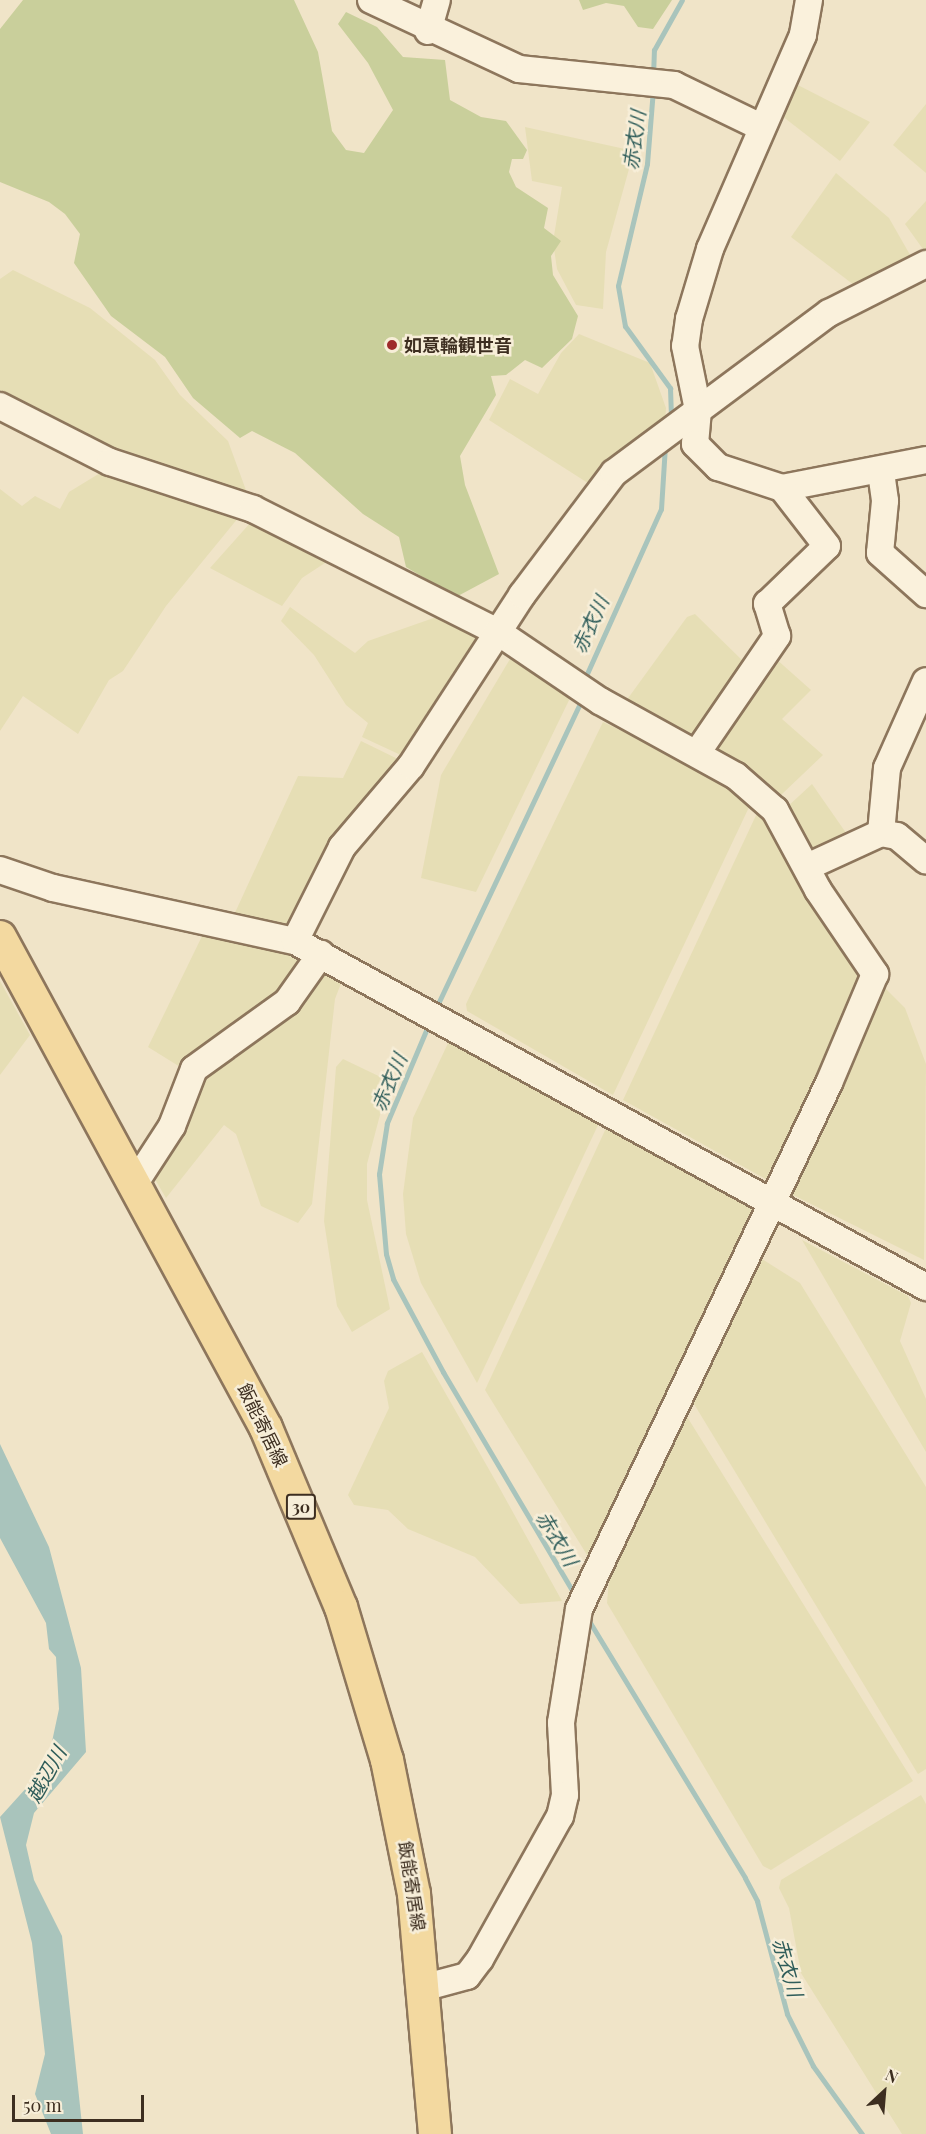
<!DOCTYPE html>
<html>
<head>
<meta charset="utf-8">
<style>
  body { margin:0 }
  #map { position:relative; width:926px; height:2134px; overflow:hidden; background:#f0e4c8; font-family:"Playfair Display","Noto Sans JP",serif }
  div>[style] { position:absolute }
  .farmland>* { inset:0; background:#e6deb5 }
  .green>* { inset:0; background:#c9cf9b }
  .water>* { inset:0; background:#a9c4bc }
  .stream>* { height:5px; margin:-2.5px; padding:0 2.5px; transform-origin:2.5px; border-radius:2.5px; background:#a9c4bc }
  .roads { filter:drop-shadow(2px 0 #8d765c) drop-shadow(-2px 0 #8d765c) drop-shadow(0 2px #8d765c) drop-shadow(0 -2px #8d765c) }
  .minor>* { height:26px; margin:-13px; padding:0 13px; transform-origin:13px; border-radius:13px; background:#faf1dc }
  .major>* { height:32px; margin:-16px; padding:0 16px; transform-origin:16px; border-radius:16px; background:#f3d9a0 }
  .dots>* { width:16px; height:16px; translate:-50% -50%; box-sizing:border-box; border:3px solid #f7eed8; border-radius:50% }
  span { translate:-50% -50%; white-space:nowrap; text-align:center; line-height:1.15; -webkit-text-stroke:5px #f7eed8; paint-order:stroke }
  .shield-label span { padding:2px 4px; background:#f7eed8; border:2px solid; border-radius:4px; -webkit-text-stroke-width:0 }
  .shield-label { font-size:16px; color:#3d2e20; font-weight:700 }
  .poi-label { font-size:18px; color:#3d2e20; font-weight:700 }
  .left { translate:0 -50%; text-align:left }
  .street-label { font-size:18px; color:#3d2e20 }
  .water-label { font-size:20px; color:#2f5d5a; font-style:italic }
  .north { position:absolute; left:854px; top:2062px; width:60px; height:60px; -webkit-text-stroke:4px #f7eed8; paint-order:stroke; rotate:26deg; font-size:16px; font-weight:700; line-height:24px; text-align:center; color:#3d2e20 }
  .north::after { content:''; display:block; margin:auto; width:21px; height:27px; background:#3d2e20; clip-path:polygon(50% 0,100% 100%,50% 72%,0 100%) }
  .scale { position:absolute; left:12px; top:2095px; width:132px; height:27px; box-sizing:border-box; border:3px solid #3d2e20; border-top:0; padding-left:8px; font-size:18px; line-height:21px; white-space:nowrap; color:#3d2e20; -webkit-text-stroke:4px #f7eed8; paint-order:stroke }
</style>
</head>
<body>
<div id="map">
  <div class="farmland">
    <div style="clip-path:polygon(792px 82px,870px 122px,840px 161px,777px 112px)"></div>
    <div style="clip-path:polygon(926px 104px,926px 173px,893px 145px)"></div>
    <div style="clip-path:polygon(525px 127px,634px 151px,606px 252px,603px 309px,576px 305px,557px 269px,553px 242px,562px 187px,532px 181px)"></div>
    <div style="clip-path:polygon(836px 173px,889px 218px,913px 260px,854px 285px,791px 237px)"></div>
    <div style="clip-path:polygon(926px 201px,926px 252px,925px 252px,905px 224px)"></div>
    <div style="clip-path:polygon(13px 270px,90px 308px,155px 360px,180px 395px,228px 441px,247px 493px,97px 441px,0 390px,0 279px)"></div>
    <div style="clip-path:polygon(579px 334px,650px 363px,666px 408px,665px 423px,591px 485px,489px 420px,510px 379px,538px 394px,561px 353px)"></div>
    <div style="clip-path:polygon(105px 470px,243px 512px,166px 606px,123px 671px,109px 680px,78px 734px,23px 696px,0 731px,0 489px,22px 506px,35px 496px,60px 509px,69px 492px)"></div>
    <div style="clip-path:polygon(251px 522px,328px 561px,302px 578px,282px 606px,210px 568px)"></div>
    <div style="clip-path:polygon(290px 607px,355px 653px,368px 641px,445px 614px,482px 633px,405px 757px,362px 737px,368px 723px,346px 705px,314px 655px,281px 621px)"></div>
    <div style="clip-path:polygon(695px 614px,746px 664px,696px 738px,626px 701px,687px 617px)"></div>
    <div style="clip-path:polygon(513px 654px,573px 692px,476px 892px,421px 878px,441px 775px)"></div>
    <div style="clip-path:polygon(775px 658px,811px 690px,782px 719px,823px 755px,781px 795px,717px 750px,715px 742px)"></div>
    <div style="clip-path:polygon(603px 722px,695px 766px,751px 803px,613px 1095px,467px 1011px,466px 1004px)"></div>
    <div style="clip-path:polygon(361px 741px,404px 762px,290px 927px,233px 917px,298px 776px,343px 778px)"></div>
    <div style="clip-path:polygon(812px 784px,851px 840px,814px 852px,805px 848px,786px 808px)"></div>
    <div style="clip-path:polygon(758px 811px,864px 973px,773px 1183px,623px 1100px)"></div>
    <div style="clip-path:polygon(206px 928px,312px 958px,286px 994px,185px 1070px,148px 1047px)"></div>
    <div style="clip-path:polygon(318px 964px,345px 973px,335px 999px,312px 1204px,298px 1223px,261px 1206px,236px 1134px,224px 1125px,166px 1198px,149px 1169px,191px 1082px)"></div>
    <div style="clip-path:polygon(0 981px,30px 1035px,0 1075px)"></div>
    <div style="clip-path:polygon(883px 986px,905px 1008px,926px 1064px,924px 1260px,787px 1192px)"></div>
    <div style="clip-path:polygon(449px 1041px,599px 1123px,477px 1383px,421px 1283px,406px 1234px,403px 1194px,413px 1118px)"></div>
    <div style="clip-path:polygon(343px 1059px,389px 1081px,367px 1164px,367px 1200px,390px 1309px,352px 1332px,337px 1306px,324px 1221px,336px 1067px)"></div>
    <div style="clip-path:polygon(607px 1126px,760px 1213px,592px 1563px,485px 1390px)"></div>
    <div style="clip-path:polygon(802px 1240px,908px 1296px,911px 1303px,900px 1341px,926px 1399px,926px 1452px)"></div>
    <div style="clip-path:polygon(762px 1259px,800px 1283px,926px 1487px,926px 1769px,918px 1774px,691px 1399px)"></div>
    <div style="clip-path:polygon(422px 1352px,499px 1487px,562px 1601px,520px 1604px,475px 1557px,408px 1529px,388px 1510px,354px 1505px,348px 1495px,389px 1408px,384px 1381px,388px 1371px)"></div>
    <div style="clip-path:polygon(686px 1415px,913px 1781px,771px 1870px,763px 1866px,607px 1603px,609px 1579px)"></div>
    <div style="clip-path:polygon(921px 1795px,926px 1804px,926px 2134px,902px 2134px,801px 1973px,789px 1908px,779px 1888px,781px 1880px)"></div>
  </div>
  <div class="green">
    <div style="clip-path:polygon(23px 0,294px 0,318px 52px,332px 131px,346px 150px,364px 153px,393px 110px,368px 63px,338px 24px,346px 12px,377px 27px,403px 57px,445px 60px,450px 100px,481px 117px,506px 121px,527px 150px,523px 159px,512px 159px,509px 172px,516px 187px,548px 208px,544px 228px,561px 241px,551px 256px,553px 275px,578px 316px,572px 339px,542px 368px,525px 360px,506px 375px,491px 376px,496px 395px,460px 456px,465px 485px,499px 574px,456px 597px,406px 567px,399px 537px,363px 514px,295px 453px,252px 431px,240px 438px,193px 398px,165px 357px,111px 316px,74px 263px,80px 234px,65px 214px,49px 202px,0 182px,0 29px)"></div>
    <div style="clip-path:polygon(579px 0,672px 0,653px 29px,638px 27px,624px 6px,606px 3px,583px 10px)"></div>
  </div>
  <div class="water">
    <div style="clip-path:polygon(0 1444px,49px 1547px,81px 1668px,86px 1752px,34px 1813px,26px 1845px,34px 1880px,62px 1936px,83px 2134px,51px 2134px,35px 2094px,45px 2054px,32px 1943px,0 1817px,47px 1765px,59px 1709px,56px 1657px,49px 1649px,46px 1623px,0 1538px)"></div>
  </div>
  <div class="stream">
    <div style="left:653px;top:77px;width:27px;rotate:-88deg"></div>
    <div style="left:654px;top:50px;width:57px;rotate:-60.8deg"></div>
    <div style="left:653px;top:89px;width:75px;rotate:94.6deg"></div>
    <div style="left:647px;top:164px;width:125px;rotate:103.4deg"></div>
    <div style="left:618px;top:286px;width:41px;rotate:80.1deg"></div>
    <div style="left:625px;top:326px;width:77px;rotate:54deg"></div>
    <div style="left:670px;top:388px;width:31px;rotate:88deg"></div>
    <div style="left:585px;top:678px;width:185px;rotate:-65.8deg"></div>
    <div style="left:661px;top:509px;width:63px;rotate:-86.4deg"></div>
    <div style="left:435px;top:1010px;width:344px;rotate:-64.7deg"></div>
    <div style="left:430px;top:1021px;width:111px;rotate:112.9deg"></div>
    <div style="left:387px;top:1123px;width:52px;rotate:98.9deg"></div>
    <div style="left:379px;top:1174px;width:80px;rotate:85deg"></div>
    <div style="left:386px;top:1254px;width:26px;rotate:74deg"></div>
    <div style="left:393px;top:1279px;width:106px;rotate:61.7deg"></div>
    <div style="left:443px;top:1372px;width:261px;rotate:59.4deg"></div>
    <div style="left:586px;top:1616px;width:306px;rotate:58.7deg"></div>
    <div style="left:745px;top:1878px;width:26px;rotate:62deg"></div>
    <div style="left:757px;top:1901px;width:117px;rotate:75.1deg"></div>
    <div style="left:787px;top:2014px;width:58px;rotate:63.4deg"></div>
    <div style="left:813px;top:2066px;width:84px;rotate:54.2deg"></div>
  </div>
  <div class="roads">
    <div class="minor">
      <div style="left:371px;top:0;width:163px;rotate:25deg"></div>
      <div style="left:519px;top:69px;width:156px;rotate:5.9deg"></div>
      <div style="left:674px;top:85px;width:97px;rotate:25.8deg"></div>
      <div style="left:809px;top:0;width:36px;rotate:100deg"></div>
      <div style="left:803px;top:35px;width:233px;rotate:113.5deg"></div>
      <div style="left:710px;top:249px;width:73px;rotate:106.7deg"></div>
      <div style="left:689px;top:319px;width:27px;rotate:98deg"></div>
      <div style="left:685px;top:346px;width:65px;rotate:78.5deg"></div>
      <div style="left:698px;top:410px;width:34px;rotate:95deg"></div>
      <div style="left:695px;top:444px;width:33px;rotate:45deg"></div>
      <div style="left:718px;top:467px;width:67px;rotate:18.2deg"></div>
      <div style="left:782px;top:488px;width:147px;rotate:-11deg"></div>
      <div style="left:428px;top:31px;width:32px;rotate:-74deg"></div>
      <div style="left:0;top:406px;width:123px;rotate:27deg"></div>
      <div style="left:110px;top:462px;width:151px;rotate:18.2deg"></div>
      <div style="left:253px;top:509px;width:274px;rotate:26.7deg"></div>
      <div style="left:498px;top:632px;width:123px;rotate:34.1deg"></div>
      <div style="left:600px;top:701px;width:155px;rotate:28.9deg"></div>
      <div style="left:736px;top:776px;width:52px;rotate:41.1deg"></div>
      <div style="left:775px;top:810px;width:91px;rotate:61.7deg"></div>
      <div style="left:818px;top:890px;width:102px;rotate:55.8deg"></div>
      <div style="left:875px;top:974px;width:118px;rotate:112.9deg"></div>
      <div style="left:829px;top:1083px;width:582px;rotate:115.42deg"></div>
      <div style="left:579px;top:1609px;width:115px;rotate:99deg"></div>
      <div style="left:561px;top:1723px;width:72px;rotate:86.8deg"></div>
      <div style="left:565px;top:1795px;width:22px;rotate:103deg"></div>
      <div style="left:560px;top:1816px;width:164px;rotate:119.2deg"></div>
      <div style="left:480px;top:1959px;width:21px;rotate:127deg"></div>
      <div style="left:467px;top:1976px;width:42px;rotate:165deg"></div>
      <div style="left:881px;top:472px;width:29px;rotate:82deg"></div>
      <div style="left:885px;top:501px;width:52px;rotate:95.5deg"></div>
      <div style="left:880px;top:553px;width:62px;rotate:41.7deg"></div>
      <div style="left:697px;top:753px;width:142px;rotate:-55.6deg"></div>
      <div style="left:777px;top:636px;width:34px;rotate:-107deg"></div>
      <div style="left:767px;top:604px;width:83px;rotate:-44deg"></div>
      <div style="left:827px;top:546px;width:73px;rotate:-127.8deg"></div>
      <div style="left:881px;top:833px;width:65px;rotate:-84.7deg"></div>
      <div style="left:887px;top:768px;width:95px;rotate:-65.9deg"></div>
      <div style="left:807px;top:867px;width:81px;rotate:-24.7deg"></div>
      <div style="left:881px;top:833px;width:16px;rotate:11deg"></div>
      <div style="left:897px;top:836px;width:38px;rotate:40deg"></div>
      <div style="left:0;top:870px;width:56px;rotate:18.8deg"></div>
      <div style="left:53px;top:888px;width:248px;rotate:12.4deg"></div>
      <div style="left:295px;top:941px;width:720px;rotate:28.74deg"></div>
      <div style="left:295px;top:941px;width:105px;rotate:-63.4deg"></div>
      <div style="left:342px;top:847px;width:106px;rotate:-49.6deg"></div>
      <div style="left:411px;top:766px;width:204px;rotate:-57deg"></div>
      <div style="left:522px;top:595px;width:153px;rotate:-53deg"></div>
      <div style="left:614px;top:473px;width:268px;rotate:-36.7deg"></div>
      <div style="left:829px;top:313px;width:109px;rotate:-26.8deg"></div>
      <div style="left:135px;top:1183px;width:68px;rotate:-57deg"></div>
      <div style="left:172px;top:1126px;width:61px;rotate:-68.9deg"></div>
      <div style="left:194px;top:1069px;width:115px;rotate:-35.8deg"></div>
      <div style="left:287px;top:1002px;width:59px;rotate:-54.7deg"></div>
    </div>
    <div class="major">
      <div style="left:0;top:937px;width:558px;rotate:61.55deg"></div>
      <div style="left:266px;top:1428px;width:194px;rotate:67.3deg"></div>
      <div style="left:341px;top:1607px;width:160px;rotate:73.3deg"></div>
      <div style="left:387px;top:1760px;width:137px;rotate:78.6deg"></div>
      <div style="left:414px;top:1894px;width:241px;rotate:85deg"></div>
    </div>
  </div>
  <div class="dots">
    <div style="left:392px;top:345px;background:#9e2a2b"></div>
  </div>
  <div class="shield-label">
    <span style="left:301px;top:1507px">30</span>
  </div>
  <div class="poi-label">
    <span class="left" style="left:404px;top:345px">如意輪観世音</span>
  </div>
  <div class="street-label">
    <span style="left:263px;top:1425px;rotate:64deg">飯能寄居線</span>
    <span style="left:412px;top:1886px;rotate:81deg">飯能寄居線</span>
  </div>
  <div class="water-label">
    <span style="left:633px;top:140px;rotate:-82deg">赤衣川</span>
    <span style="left:589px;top:624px;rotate:-65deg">赤衣川</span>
    <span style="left:388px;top:1082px;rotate:-67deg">赤衣川</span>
    <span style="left:558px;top:1538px;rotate:59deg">赤衣川</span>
    <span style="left:45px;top:1774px;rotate:-61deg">越辺川</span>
    <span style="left:789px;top:1967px;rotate:74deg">赤衣川</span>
  </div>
  <div class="north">N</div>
  <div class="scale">50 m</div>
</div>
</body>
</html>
